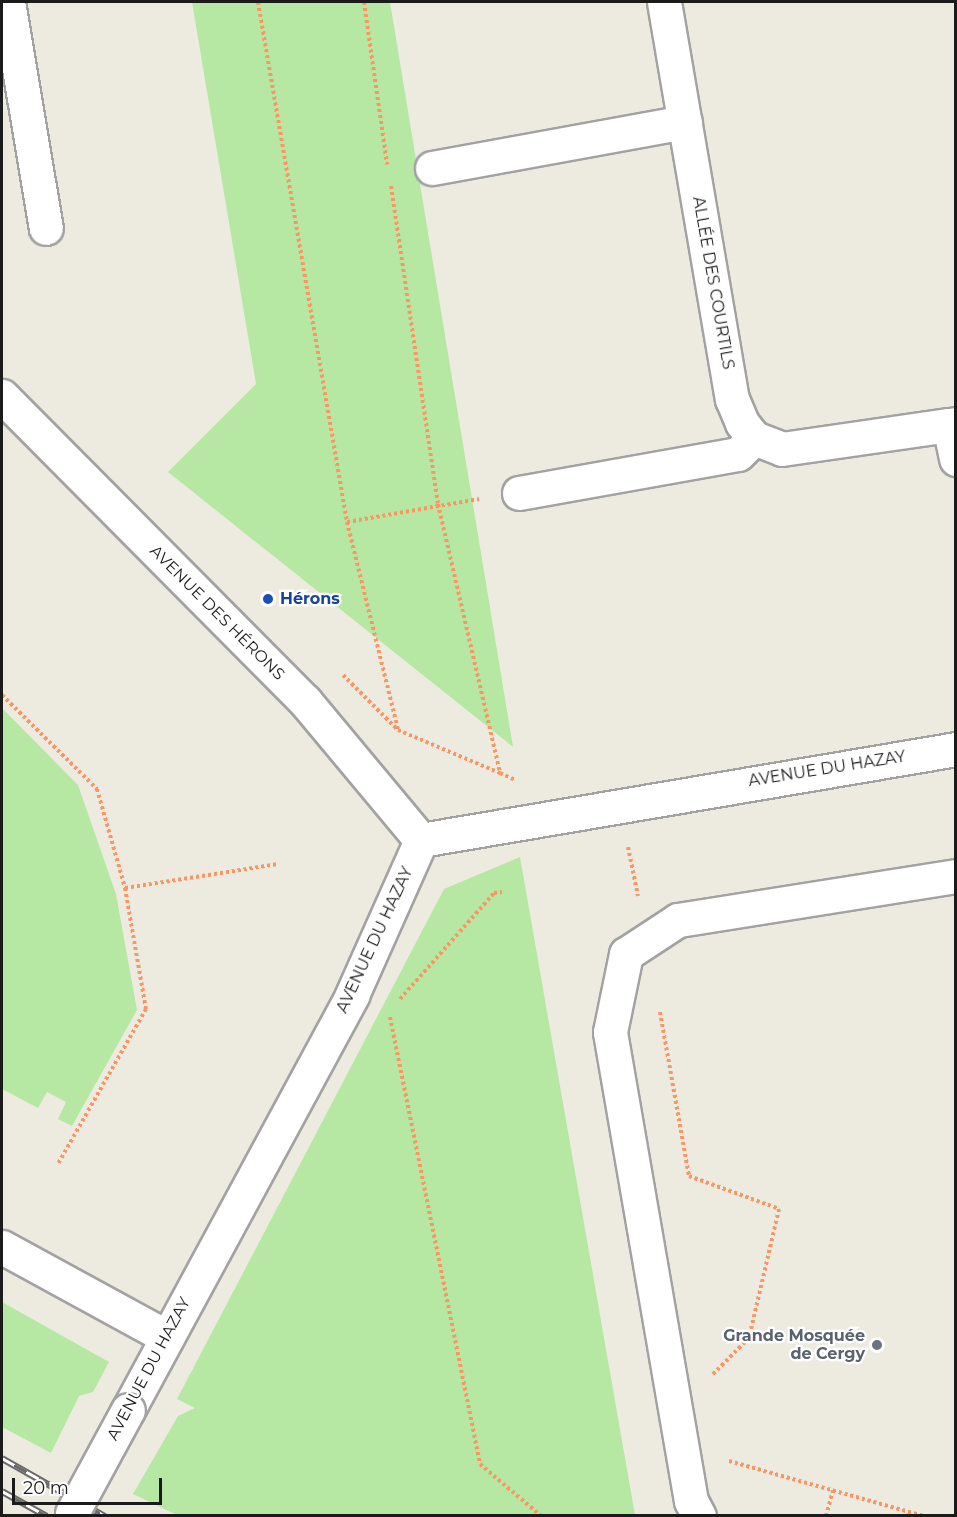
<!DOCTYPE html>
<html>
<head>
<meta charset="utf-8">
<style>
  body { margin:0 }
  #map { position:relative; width:957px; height:1517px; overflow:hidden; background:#edebe0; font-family:Montserrat,sans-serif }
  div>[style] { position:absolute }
  .grass>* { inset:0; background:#b6e8a4 }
  .path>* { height:4px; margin-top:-2px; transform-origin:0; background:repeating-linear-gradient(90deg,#fa9664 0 3px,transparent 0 6px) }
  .roads { filter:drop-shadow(2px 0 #a2a2a2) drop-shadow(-2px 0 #a2a2a2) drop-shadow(0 2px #a2a2a2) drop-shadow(0 -2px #a2a2a2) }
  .minor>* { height:33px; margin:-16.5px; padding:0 16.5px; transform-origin:16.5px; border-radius:16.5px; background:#fff }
  .rail>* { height:7px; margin-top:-3.5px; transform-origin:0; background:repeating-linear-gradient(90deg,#fff 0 14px,#696969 0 28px); box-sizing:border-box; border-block:2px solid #696969 }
  .bridges { filter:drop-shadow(2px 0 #a2a2a2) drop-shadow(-2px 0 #a2a2a2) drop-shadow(0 2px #a2a2a2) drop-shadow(0 -2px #a2a2a2) }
  .minor-bridge>* { height:33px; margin:-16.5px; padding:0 16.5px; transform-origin:16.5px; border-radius:16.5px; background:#fff }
  .dots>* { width:16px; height:16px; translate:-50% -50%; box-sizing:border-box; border:3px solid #fff; border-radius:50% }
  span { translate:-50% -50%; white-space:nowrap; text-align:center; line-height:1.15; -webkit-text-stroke:4.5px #fff; paint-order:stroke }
  .street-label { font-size:16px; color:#1b1b1b }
  .transit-label { font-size:16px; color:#164399; font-weight:700 }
  .left { translate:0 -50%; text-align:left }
  .worship-label { font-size:16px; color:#5b616d; font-weight:700 }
  .right { translate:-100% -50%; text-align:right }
  .frame { position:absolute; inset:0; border:3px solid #1b1b1b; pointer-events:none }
  .scale { position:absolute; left:12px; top:1478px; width:150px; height:27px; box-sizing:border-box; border:3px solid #1b1b1b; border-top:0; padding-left:8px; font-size:18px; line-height:21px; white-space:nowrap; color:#1b1b1b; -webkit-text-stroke:4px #fff; paint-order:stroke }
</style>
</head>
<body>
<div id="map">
  <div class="grass">
    <div style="clip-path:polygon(192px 2px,390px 2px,513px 747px,168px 472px,256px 384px)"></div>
    <div style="clip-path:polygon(2px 708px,78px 785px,116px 894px,137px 1010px,72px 1126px,58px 1119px,66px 1102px,47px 1092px,38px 1108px,2px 1089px)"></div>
    <div style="clip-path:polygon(520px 857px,635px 1515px,179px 1516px,133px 1494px,178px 1416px,195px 1408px,177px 1399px,444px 889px)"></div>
    <div style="clip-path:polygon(2px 1302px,109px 1362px,93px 1392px,79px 1396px,51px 1453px,2px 1427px)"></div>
  </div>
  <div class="path">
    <div style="left:258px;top:2px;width:528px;rotate:80.29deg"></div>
    <div style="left:347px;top:522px;width:214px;rotate:76.2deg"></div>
    <div style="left:398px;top:730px;width:111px;rotate:22.9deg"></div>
    <div style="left:364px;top:2px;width:164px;rotate:81.9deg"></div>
    <div style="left:391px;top:186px;width:321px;rotate:81.6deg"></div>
    <div style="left:438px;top:504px;width:276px;rotate:77deg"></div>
    <div style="left:500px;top:773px;width:17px;rotate:25deg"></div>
    <div style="left:347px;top:522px;width:134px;rotate:-9.9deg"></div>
    <div style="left:343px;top:675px;width:76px;rotate:45deg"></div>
    <div style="left:2px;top:695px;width:134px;rotate:44.7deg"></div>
    <div style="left:97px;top:789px;width:103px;rotate:74.2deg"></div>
    <div style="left:125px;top:888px;width:123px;rotate:80.2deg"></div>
    <div style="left:146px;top:1009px;width:178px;rotate:119.6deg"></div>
    <div style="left:628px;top:847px;width:50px;rotate:78.5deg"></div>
    <div style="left:125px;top:888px;width:155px;rotate:-8.9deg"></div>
    <div style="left:400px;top:999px;width:142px;rotate:-48.4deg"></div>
    <div style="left:494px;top:893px;width:8px;rotate:-7deg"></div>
    <div style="left:660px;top:1012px;width:167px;rotate:80deg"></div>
    <div style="left:689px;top:1176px;width:96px;rotate:20.1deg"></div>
    <div style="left:779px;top:1209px;width:132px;rotate:103.1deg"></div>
    <div style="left:749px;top:1338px;width:51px;rotate:135deg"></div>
    <div style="left:390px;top:1017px;width:456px;rotate:78.6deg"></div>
    <div style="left:480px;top:1464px;width:80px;rotate:40.4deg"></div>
    <div style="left:729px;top:1461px;width:203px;rotate:15.8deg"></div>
    <div style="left:826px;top:1516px;width:27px;rotate:-75deg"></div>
  </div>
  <div class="roads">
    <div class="minor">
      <div style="left:8px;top:2px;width:229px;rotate:80.5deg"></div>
      <div style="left:664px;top:2px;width:403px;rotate:80.3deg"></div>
      <div style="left:732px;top:399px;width:26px;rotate:67deg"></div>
      <div style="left:742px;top:423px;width:19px;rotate:51deg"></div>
      <div style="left:754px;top:438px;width:30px;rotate:21deg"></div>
      <div style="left:782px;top:449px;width:169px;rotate:-8.2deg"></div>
      <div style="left:432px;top:168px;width:257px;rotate:-10.3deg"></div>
      <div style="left:2px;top:396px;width:430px;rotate:45.2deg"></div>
      <div style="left:305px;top:701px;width:181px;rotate:50.2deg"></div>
      <div style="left:956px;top:424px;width:7px;rotate:172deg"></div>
      <div style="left:949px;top:425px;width:35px;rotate:78deg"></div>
      <div style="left:519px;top:493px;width:222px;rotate:-10.1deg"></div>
      <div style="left:738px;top:454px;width:23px;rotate:-45deg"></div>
      <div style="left:421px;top:840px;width:543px;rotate:-9.65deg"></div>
      <div style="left:2px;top:1247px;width:188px;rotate:28.6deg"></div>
      <div style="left:128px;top:1410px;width:472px;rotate:-61.6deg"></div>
      <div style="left:352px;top:995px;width:170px;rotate:-66deg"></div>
      <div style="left:699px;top:1516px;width:17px;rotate:-118deg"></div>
      <div style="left:691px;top:1501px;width:476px;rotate:-99.8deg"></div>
      <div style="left:610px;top:1032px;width:80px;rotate:-78.4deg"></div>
      <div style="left:626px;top:954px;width:62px;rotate:-33.2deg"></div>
      <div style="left:678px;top:920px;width:281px;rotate:-9deg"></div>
    </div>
  </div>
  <div class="rail">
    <div style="left:2px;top:1458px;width:118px;rotate:29.4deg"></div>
    <div style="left:2px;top:1491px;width:51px;rotate:29.1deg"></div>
  </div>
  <div class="bridges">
    <div class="minor-bridge">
      <div style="left:72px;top:1513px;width:117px;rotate:-61.5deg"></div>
    </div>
  </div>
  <div class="dots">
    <div style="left:268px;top:599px;background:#1a4fb4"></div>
    <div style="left:877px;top:1345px;background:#6b7280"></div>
  </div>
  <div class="street-label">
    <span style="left:713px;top:283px;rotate:80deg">ALLÉE DES COURTILS</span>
    <span style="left:217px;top:613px;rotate:45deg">AVENUE DES HÉRONS</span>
    <span style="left:827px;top:769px;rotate:-9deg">AVENUE DU HAZAY</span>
    <span style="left:375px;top:940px;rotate:-65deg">AVENUE DU HAZAY</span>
    <span style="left:149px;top:1369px;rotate:-62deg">AVENUE DU HAZAY</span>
  </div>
  <div class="transit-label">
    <span class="left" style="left:280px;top:599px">Hérons</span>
  </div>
  <div class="worship-label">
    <span class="right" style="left:865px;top:1345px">Grande Mosquée<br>de Cergy</span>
  </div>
  <div class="frame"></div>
  <div class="scale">20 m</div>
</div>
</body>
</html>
